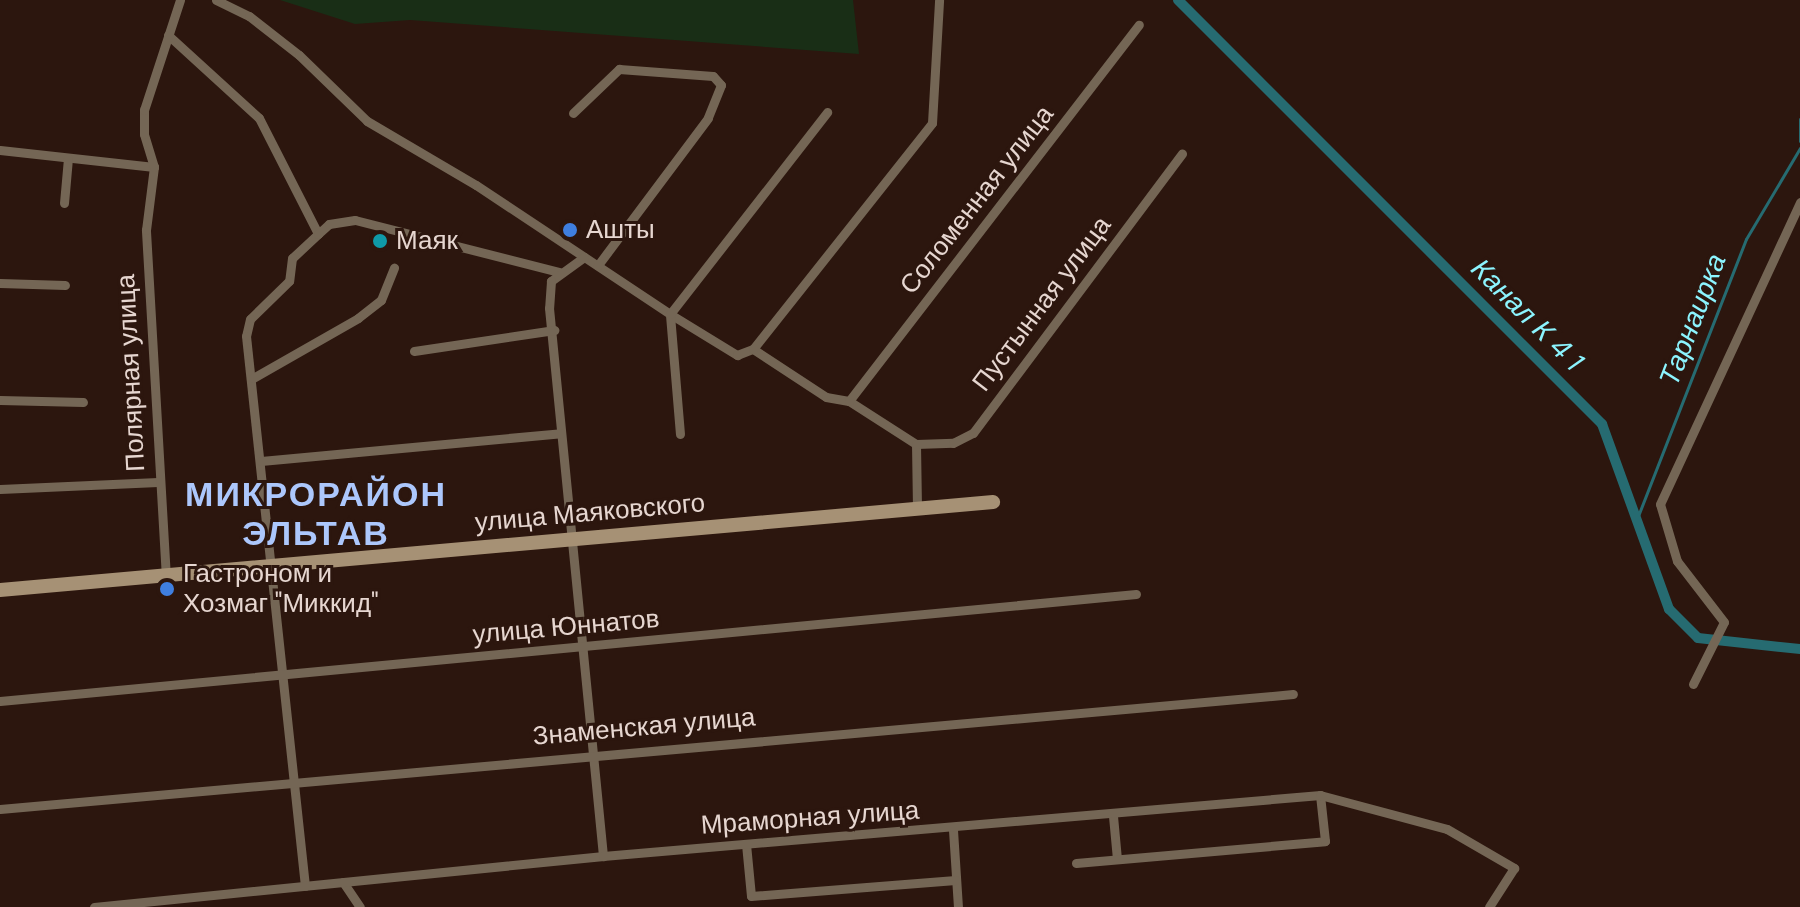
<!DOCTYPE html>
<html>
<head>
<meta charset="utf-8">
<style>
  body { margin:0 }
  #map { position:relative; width:1800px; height:907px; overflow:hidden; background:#2c160e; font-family:"DM Sans",sans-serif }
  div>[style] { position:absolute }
  .green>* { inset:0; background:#192e16 }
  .stream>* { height:3px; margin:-1.5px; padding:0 1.5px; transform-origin:1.5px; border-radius:1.5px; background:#266b71 }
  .canal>* { height:10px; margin:-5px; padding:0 5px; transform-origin:5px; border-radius:5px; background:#266b71 }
  .street>* { height:9px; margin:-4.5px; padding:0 4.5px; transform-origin:4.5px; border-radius:4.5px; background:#746655 }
  .secondary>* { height:14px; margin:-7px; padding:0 7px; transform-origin:7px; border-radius:7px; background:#a69175 }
  .dots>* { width:22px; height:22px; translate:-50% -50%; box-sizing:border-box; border:4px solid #2c160e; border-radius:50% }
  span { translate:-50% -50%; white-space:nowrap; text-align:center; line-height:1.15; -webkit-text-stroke:6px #2c160e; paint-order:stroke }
  .street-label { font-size:26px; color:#e6d6d0 }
  .poi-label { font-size:26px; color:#e6d6d0 }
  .left { translate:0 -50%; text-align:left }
  .water-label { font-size:28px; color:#8cf4fe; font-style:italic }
  .district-label { font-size:34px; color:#acc7fc; font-weight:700; letter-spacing:2px }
</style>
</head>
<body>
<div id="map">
  <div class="green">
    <div style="clip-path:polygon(280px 0,853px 0,859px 54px,410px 20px,355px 24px)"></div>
  </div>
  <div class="stream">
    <div style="left:1800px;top:119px;width:22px;rotate:90deg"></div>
    <div style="left:1638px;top:516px;width:297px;rotate:-68.7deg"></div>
    <div style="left:1746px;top:239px;width:106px;rotate:-59.3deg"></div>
  </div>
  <div class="canal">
    <div style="left:1178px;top:0;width:600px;rotate:45deg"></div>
    <div style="left:1602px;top:424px;width:197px;rotate:70.1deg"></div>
    <div style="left:1669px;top:609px;width:41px;rotate:45deg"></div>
    <div style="left:1698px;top:638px;width:103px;rotate:6.2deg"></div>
  </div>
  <div class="street">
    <div style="left:216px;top:0;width:37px;rotate:26deg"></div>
    <div style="left:249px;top:16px;width:63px;rotate:38deg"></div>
    <div style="left:299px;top:55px;width:95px;rotate:44.1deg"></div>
    <div style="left:367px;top:121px;width:126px;rotate:30.4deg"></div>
    <div style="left:476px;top:185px;width:233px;rotate:33.6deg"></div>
    <div style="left:670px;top:314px;width:79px;rotate:31.5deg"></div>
    <div style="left:737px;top:355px;width:17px;rotate:-21deg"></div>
    <div style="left:753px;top:349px;width:87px;rotate:33.3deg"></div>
    <div style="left:826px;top:397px;width:23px;rotate:10deg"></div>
    <div style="left:849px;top:401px;width:80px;rotate:32.7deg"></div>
    <div style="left:916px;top:444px;width:66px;rotate:89.1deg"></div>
    <div style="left:168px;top:35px;width:123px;rotate:42.4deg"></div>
    <div style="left:259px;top:118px;width:130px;rotate:63deg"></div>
    <div style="left:318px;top:234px;width:35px;rotate:137deg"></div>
    <div style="left:292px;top:258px;width:23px;rotate:97deg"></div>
    <div style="left:289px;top:281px;width:54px;rotate:135.7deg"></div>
    <div style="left:250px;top:319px;width:17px;rotate:103deg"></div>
    <div style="left:246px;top:336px;width:553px;rotate:83.88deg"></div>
    <div style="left:573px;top:113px;width:64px;rotate:-43.7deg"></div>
    <div style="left:619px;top:69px;width:94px;rotate:4.3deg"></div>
    <div style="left:713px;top:76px;width:12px;rotate:48deg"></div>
    <div style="left:721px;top:85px;width:35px;rotate:112deg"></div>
    <div style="left:708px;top:118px;width:184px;rotate:126.8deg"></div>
    <div style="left:0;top:150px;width:155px;rotate:6.3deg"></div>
    <div style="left:64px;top:203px;width:45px;rotate:-84.9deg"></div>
    <div style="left:318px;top:234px;width:15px;rotate:-42deg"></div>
    <div style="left:329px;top:224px;width:26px;rotate:-9deg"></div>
    <div style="left:355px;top:220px;width:211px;rotate:14.3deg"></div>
    <div style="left:584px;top:257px;width:41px;rotate:144deg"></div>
    <div style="left:551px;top:281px;width:27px;rotate:94deg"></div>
    <div style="left:549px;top:308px;width:551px;rotate:84.37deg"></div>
    <div style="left:0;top:283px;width:65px;rotate:1.8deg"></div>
    <div style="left:753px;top:349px;width:288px;rotate:-51.6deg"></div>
    <div style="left:932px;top:123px;width:123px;rotate:-86.7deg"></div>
    <div style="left:414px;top:351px;width:142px;rotate:-8.5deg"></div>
    <div style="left:253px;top:378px;width:121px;rotate:-29.7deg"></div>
    <div style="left:358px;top:318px;width:29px;rotate:-38deg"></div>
    <div style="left:381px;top:300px;width:35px;rotate:-68deg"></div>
    <div style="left:0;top:400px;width:83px;rotate:1.4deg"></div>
    <div style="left:849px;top:401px;width:475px;rotate:-52.4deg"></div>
    <div style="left:680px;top:434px;width:120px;rotate:-94.8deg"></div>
    <div style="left:670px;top:314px;width:256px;rotate:-52.1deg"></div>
    <div style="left:916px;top:444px;width:37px;rotate:-2deg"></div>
    <div style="left:953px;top:443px;width:22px;rotate:-27deg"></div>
    <div style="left:973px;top:433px;width:349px;rotate:-53.2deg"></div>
    <div style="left:261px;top:461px;width:301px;rotate:-5.3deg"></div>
    <div style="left:0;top:489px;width:158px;rotate:-2.5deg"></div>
    <div style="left:166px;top:578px;width:349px;rotate:-93.3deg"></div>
    <div style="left:146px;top:230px;width:64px;rotate:-82.8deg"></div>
    <div style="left:154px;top:167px;width:34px;rotate:-107deg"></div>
    <div style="left:144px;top:134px;width:24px;rotate:-90deg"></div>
    <div style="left:144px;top:110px;width:116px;rotate:-71.9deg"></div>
    <div style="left:1693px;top:684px;width:69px;rotate:-63.4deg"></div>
    <div style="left:1724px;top:622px;width:77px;rotate:-127.6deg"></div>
    <div style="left:1677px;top:561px;width:59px;rotate:-106.6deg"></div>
    <div style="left:1660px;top:504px;width:333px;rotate:-65.1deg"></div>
    <div style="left:0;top:701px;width:1141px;rotate:-5.38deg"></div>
    <div style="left:0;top:809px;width:1298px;rotate:-5.08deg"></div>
    <div style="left:1113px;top:816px;width:43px;rotate:84.7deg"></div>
    <div style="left:953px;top:830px;width:77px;rotate:86.3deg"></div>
    <div style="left:746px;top:844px;width:52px;rotate:84.5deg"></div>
    <div style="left:751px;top:896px;width:205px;rotate:-4.5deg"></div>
    <div style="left:1076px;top:863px;width:250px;rotate:-5deg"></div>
    <div style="left:1325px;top:841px;width:46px;rotate:-96.2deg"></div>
    <div style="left:343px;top:882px;width:30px;rotate:56deg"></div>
    <div style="left:94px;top:907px;width:512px;rotate:-5.72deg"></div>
    <div style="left:603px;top:856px;width:720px;rotate:-4.86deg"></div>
    <div style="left:1320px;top:795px;width:131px;rotate:15deg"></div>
    <div style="left:1447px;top:829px;width:78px;rotate:30.2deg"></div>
    <div style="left:1514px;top:868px;width:46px;rotate:122.7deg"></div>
  </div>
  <div class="secondary">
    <div style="left:0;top:590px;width:997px;rotate:-5.06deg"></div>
  </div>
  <div class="dots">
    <div style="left:570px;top:230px;background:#3f7fe0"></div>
    <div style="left:380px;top:241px;background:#0f9aa8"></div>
    <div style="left:167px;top:589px;background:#3f7fe0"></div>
  </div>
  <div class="street-label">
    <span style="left:977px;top:200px;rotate:-52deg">Соломенная улица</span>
    <span style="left:1042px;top:304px;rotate:-53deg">Пустынная улица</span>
    <span style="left:131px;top:373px;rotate:-93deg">Полярная улица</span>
    <span style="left:590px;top:513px;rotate:-5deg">улица Маяковского</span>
    <span style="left:566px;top:627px;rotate:-5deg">улица Юннатов</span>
    <span style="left:644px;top:727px;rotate:-5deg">Знаменская улица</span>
    <span style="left:810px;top:818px;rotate:-4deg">Мраморная улица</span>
  </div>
  <div class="poi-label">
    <span class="left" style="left:586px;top:230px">Ашты</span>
    <span class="left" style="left:396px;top:241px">Маяк</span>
    <span class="left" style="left:183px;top:589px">Гастроном и<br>Хозмаг "Миккид"</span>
  </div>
  <div class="water-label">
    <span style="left:1527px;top:315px;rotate:45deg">Канал К 4 1</span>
    <span style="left:1693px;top:320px;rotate:-69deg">Тарнаирка</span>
  </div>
  <div class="district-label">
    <span style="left:316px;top:514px">МИКРОРАЙОН<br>ЭЛЬТАВ</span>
  </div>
</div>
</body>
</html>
